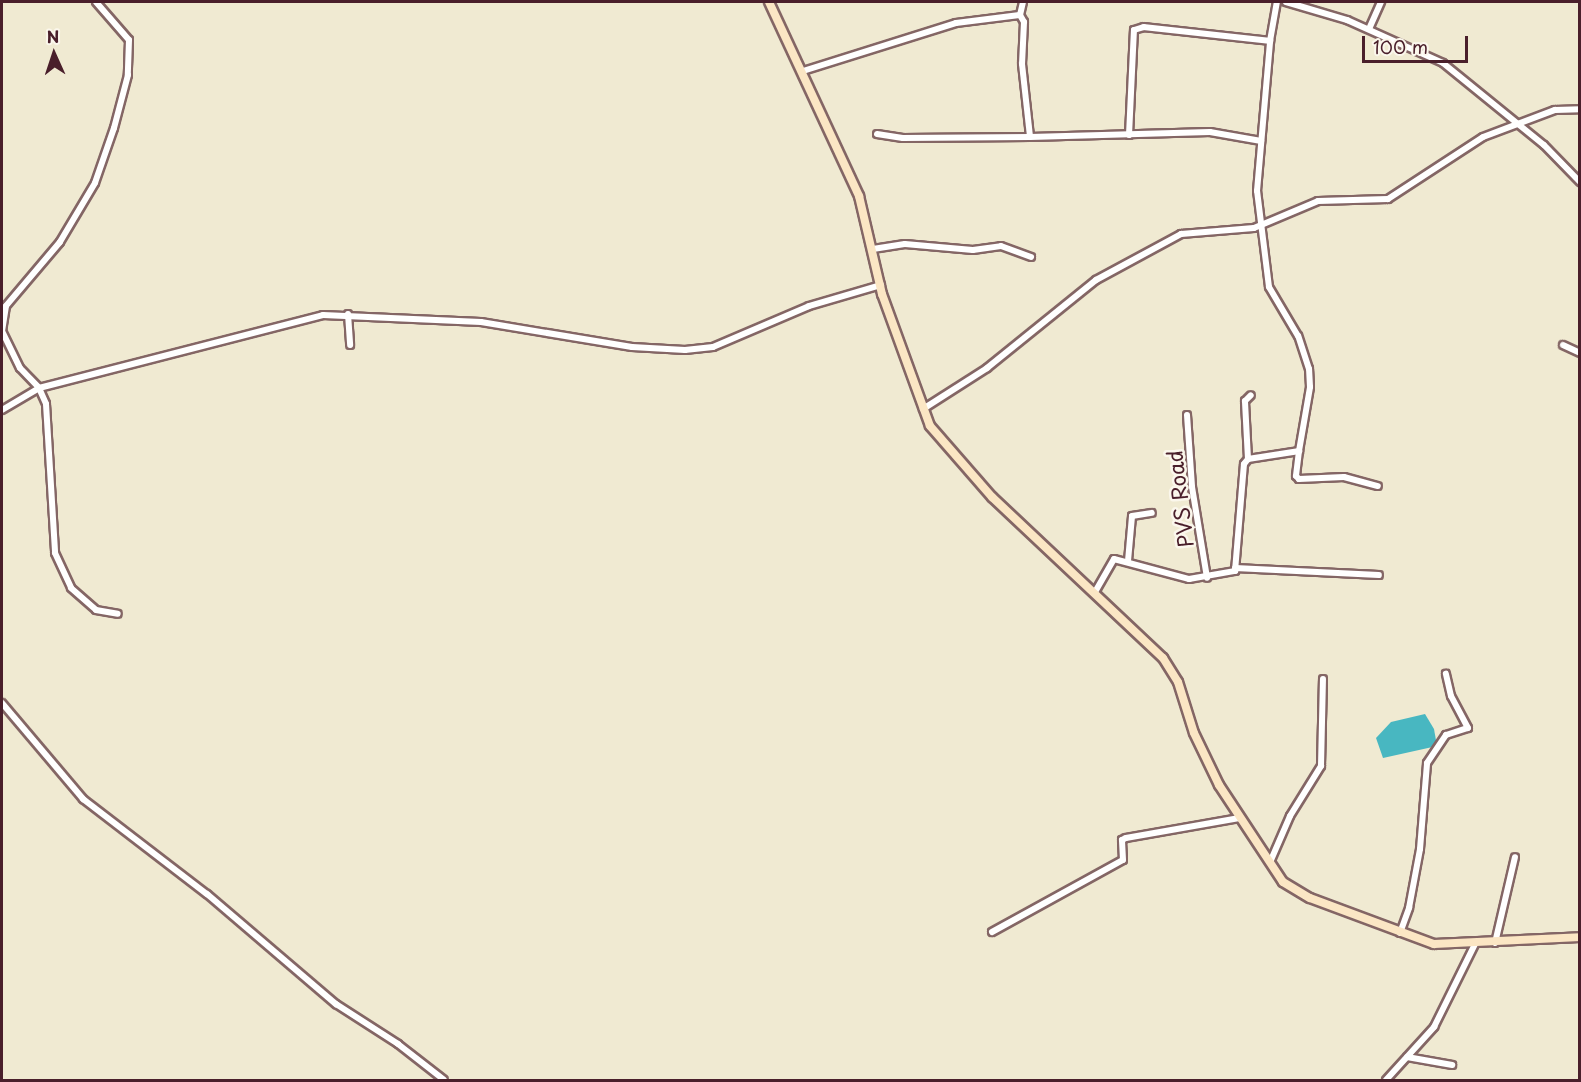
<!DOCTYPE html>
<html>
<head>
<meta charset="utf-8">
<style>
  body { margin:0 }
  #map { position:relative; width:1581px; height:1082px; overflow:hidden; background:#f0ead2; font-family:"Playpen Sans",sans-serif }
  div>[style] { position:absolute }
  .water>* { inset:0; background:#48b7c1 }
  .roads { filter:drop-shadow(2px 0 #846665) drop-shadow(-2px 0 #846665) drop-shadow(0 2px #846665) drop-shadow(0 -2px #846665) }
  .minor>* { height:6px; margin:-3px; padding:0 3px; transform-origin:3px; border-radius:3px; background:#fff }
  .secondary>* { height:8px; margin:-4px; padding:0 4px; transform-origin:4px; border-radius:4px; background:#fbe6c4 }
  span { translate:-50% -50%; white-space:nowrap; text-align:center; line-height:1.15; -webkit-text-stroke:5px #fbf7ec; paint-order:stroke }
  .street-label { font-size:21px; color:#4a1f2b }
  .frame { position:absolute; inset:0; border:3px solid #4a1f2b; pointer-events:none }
  .north { position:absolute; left:24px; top:24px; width:60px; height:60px; -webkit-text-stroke:4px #fbf7ec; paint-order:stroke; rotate:357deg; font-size:16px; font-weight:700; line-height:24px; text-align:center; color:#4a1f2b }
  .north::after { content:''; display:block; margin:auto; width:21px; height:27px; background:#4a1f2b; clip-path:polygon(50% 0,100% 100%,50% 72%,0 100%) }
  .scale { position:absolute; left:1362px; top:36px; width:106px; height:27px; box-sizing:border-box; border:3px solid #4a1f2b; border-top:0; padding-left:8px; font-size:18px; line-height:21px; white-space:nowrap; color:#4a1f2b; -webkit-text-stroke:4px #fbf7ec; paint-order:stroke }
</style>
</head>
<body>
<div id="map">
  <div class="water">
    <div style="clip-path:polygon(1425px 714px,1434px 729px,1437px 746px,1383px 758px,1376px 738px,1391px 722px)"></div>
  </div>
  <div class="roads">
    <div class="minor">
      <div style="left:96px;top:2px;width:50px;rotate:49deg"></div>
      <div style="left:129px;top:40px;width:35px;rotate:92deg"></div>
      <div style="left:128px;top:75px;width:55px;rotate:104.8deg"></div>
      <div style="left:114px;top:128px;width:58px;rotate:109.1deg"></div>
      <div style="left:95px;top:183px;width:69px;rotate:120.7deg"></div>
      <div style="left:60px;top:242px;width:84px;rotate:130.2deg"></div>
      <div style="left:6px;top:306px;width:25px;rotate:99deg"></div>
      <div style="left:2px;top:331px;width:41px;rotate:64.1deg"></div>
      <div style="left:20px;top:368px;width:28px;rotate:46deg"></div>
      <div style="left:39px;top:388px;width:17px;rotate:66deg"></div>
      <div style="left:46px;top:404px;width:149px;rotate:86.5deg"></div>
      <div style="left:55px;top:553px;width:38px;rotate:65deg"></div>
      <div style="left:71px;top:588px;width:33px;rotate:41deg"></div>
      <div style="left:96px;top:610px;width:22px;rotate:10deg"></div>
      <div style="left:1286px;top:2px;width:64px;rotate:16.4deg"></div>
      <div style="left:1347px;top:20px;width:105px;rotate:24.1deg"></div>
      <div style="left:1443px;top:63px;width:130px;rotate:39.1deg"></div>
      <div style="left:1544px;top:145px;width:52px;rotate:45.8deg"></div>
      <div style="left:1020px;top:15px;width:13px;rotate:-77deg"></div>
      <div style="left:1369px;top:29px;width:30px;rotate:-66deg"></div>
      <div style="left:803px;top:71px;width:160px;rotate:-17.4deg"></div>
      <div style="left:956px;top:23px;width:64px;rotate:-7.1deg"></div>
      <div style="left:1020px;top:15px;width:8px;rotate:60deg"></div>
      <div style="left:1024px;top:22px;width:42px;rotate:92.7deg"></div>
      <div style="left:1022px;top:64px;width:73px;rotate:83.7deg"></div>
      <div style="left:1030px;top:137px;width:180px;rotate:-1.6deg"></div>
      <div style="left:1210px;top:132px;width:52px;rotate:10deg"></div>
      <div style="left:877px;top:134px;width:26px;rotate:9deg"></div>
      <div style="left:903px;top:138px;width:127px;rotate:-0.5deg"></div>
      <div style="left:1129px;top:135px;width:105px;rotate:-87.3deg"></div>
      <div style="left:1134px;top:30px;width:10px;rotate:-17deg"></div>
      <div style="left:1144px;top:27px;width:127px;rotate:6.3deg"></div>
      <div style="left:873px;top:249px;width:32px;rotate:-9deg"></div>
      <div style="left:905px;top:244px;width:68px;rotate:5deg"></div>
      <div style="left:973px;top:250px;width:28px;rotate:-8deg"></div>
      <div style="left:1001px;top:246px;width:32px;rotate:20deg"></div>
      <div style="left:348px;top:314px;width:31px;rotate:86deg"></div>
      <div style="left:1563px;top:345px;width:19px;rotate:25deg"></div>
      <div style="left:923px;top:409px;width:76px;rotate:-32.6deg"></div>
      <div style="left:987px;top:368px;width:140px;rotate:-38.9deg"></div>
      <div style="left:1096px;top:280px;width:97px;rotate:-28.4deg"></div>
      <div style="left:1181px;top:234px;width:73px;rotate:-4.7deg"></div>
      <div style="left:1254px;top:228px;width:69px;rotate:-22.9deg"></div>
      <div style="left:1318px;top:201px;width:70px;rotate:-1.6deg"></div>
      <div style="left:1388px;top:199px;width:113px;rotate:-33.1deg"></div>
      <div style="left:1483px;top:137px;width:77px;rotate:-20.6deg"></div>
      <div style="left:1555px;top:110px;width:25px;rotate:-2deg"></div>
      <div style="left:2px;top:410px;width:43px;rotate:-30.7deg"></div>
      <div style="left:39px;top:388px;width:293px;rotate:-14.4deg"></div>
      <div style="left:323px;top:315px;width:158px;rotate:2.5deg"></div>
      <div style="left:481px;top:322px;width:153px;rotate:9.4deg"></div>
      <div style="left:632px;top:347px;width:53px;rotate:3.2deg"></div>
      <div style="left:685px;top:350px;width:28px;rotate:-6deg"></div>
      <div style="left:713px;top:347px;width:104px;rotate:-23.1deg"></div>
      <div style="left:809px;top:306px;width:75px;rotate:-16.3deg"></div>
      <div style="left:1187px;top:415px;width:72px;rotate:86deg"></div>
      <div style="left:1192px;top:487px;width:92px;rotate:80.6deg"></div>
      <div style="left:1299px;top:451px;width:25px;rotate:97deg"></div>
      <div style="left:1296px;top:476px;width:4px;rotate:45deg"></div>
      <div style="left:1299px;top:479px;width:45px;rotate:-2.5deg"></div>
      <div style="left:1344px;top:477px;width:35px;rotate:15deg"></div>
      <div style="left:1248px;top:459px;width:58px;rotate:-93deg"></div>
      <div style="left:1245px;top:401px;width:8px;rotate:-45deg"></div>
      <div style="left:1128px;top:561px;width:45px;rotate:-84.9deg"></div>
      <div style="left:1132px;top:516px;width:20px;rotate:-9deg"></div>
      <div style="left:1235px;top:568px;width:144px;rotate:2.8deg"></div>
      <div style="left:1095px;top:592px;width:38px;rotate:-60deg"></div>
      <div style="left:1114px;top:559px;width:78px;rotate:14.9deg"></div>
      <div style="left:1189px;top:579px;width:47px;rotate:-9.9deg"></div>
      <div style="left:1235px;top:571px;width:107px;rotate:-85.2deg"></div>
      <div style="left:1244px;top:464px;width:6px;rotate:-51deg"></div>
      <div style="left:1248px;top:459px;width:52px;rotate:-8.9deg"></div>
      <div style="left:1299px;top:451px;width:65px;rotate:-80.2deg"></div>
      <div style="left:1310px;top:387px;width:18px;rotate:-93deg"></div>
      <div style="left:1309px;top:369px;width:35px;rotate:-108deg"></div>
      <div style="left:1298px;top:336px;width:57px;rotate:-120.6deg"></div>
      <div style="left:1269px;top:287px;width:97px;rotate:-97.1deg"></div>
      <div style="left:1257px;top:191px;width:151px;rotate:-85deg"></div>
      <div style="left:1270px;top:41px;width:40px;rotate:-80deg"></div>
      <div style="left:2px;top:703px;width:126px;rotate:49.8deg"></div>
      <div style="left:83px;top:799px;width:156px;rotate:37.5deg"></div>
      <div style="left:207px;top:894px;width:170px;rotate:40.5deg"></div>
      <div style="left:336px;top:1004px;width:74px;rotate:32.8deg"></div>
      <div style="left:398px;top:1044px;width:58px;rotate:38deg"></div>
      <div style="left:1271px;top:860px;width:48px;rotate:-66.6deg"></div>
      <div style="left:1290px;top:816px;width:59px;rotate:-58.2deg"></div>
      <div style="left:1321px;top:766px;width:87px;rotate:-88.7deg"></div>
      <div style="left:992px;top:932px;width:149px;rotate:-28.8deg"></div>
      <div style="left:1123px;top:860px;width:20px;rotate:-93deg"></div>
      <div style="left:1122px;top:840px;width:4px;rotate:-27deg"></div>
      <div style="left:1126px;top:838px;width:115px;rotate:-10deg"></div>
      <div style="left:1400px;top:933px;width:27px;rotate:-70deg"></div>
      <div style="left:1409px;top:908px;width:60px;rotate:-79.4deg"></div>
      <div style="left:1420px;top:849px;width:86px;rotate:-85.3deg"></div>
      <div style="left:1427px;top:763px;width:34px;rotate:-56deg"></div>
      <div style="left:1446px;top:735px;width:23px;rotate:-18deg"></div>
      <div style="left:1468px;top:728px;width:36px;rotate:-118deg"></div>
      <div style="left:1451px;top:696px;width:23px;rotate:-103deg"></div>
      <div style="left:1495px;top:943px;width:88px;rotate:-76.9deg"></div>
      <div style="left:1407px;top:1057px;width:46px;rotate:10.1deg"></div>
      <div style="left:1386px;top:1080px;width:72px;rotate:-47.8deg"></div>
      <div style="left:1434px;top:1027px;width:95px;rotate:-63.7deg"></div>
    </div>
    <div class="secondary">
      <div style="left:769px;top:2px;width:214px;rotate:65.1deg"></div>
      <div style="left:859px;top:196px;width:101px;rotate:76.8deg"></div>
      <div style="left:882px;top:294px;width:140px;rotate:70deg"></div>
      <div style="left:930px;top:426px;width:94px;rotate:48.9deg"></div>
      <div style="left:992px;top:497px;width:235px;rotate:43.3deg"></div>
      <div style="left:1163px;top:658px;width:28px;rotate:58deg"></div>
      <div style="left:1178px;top:682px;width:53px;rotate:72.6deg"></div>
      <div style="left:1194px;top:733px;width:58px;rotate:64.3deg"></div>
      <div style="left:1219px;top:785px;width:116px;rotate:56.6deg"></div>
      <div style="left:1283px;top:882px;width:31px;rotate:31deg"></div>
      <div style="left:1310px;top:898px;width:132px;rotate:20.4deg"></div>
      <div style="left:1434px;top:944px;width:146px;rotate:-2.7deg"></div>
    </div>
  </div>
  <div class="street-label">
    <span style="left:1179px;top:499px;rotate:-97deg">PVS Road</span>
  </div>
  <div class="frame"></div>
  <div class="north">N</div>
  <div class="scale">100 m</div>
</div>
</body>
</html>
